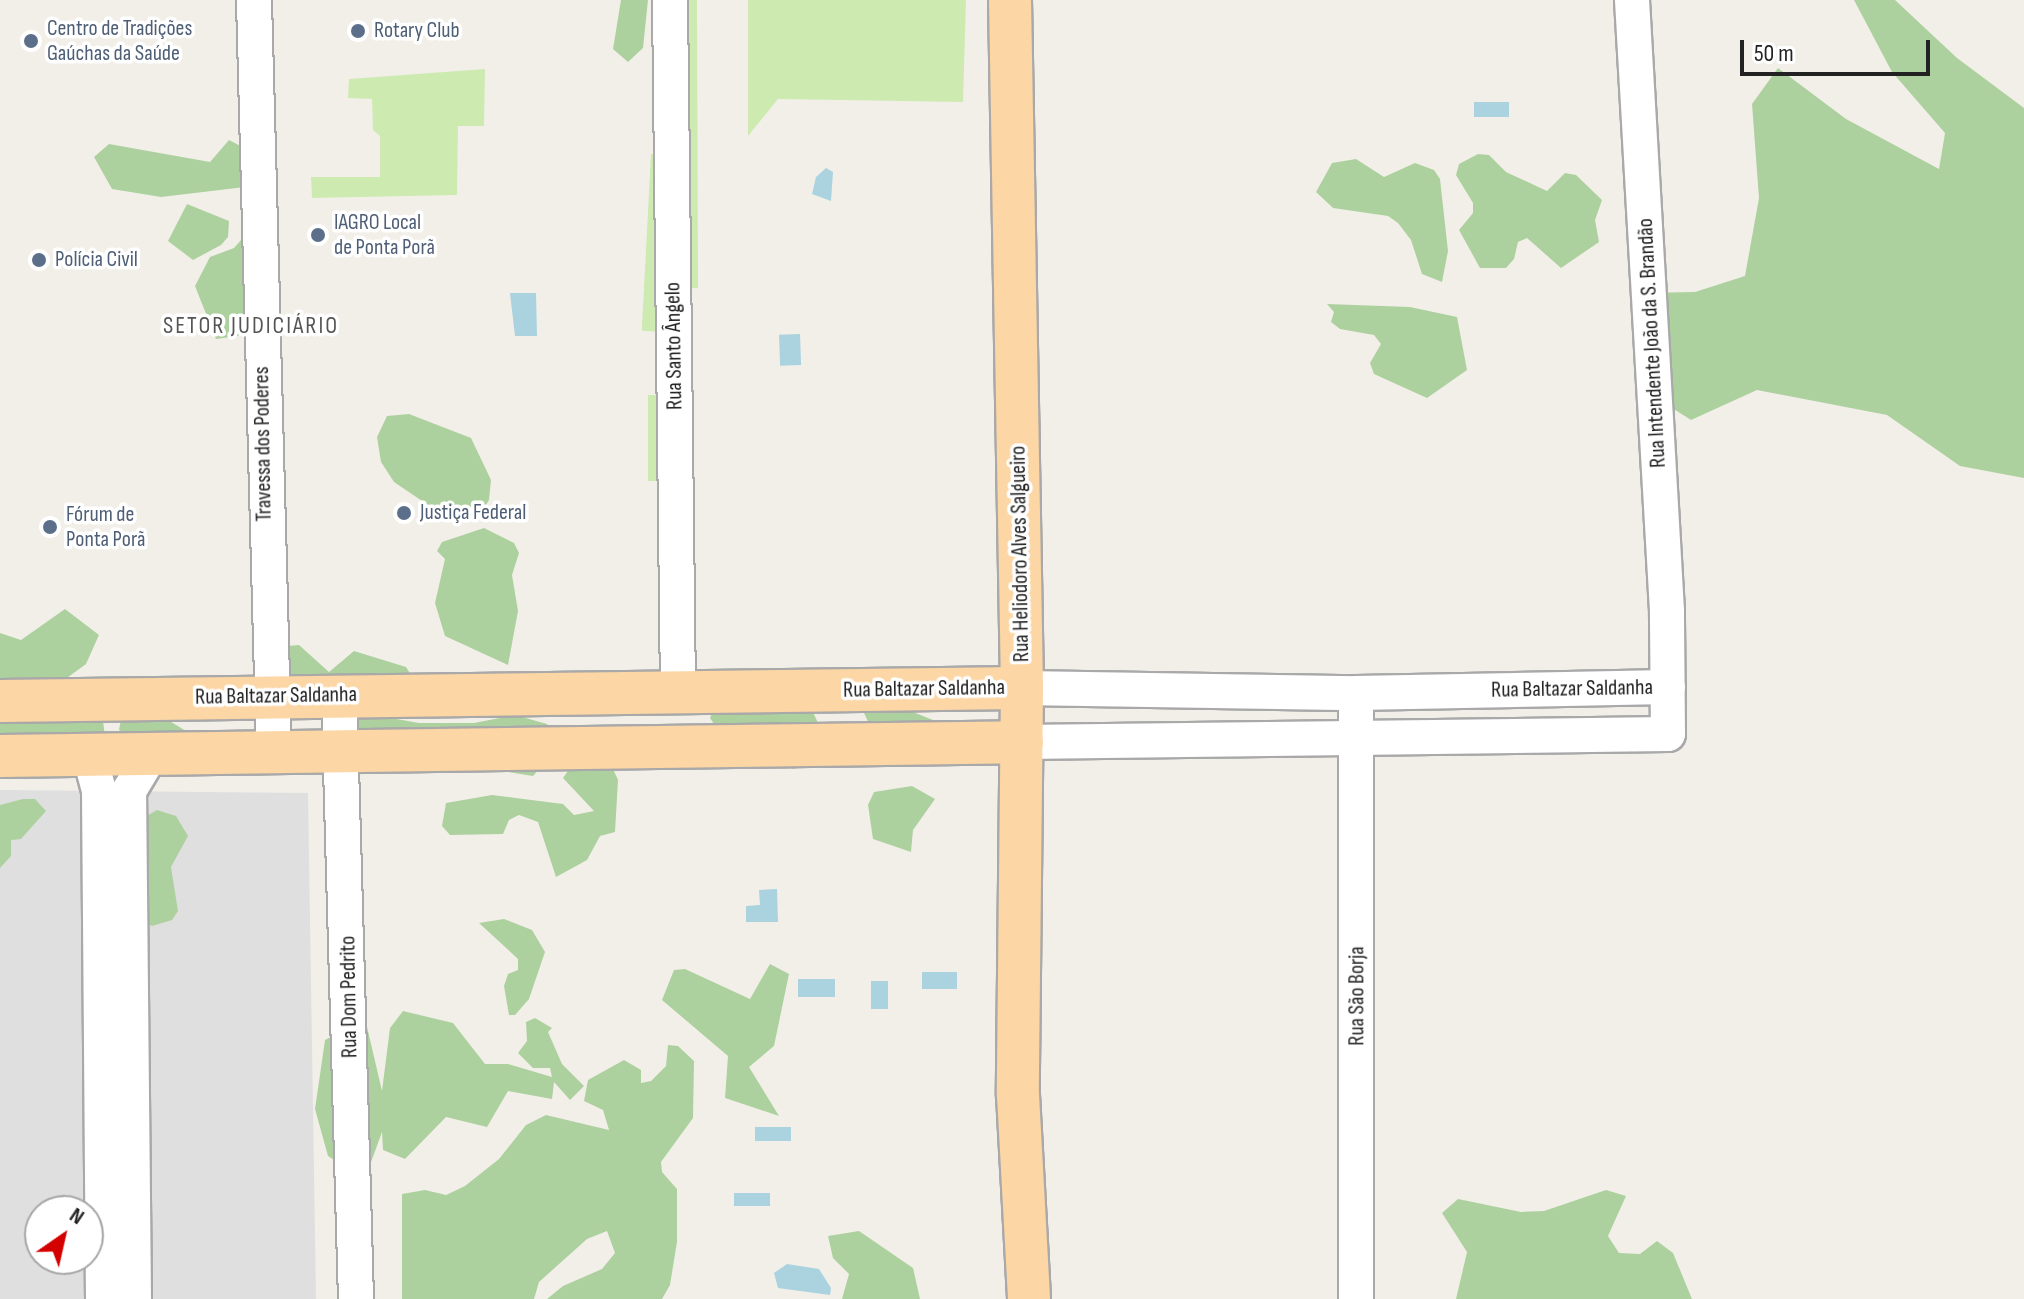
<!DOCTYPE html>
<html>
<head>
<meta charset="utf-8">
<style>
  body { margin:0 }
  #map { position:relative; width:2024px; height:1299px; overflow:hidden; background:#f2efe9; font-family:"Sofia Sans Condensed",sans-serif }
  div>[style] { position:absolute }
  .residential>* { inset:0; background:#e0dfdf }
  .grass>* { inset:0; background:#cdebb0; transform-origin:0 0 }
  .forest>* { inset:0; background:#add19e }
  .water>* { inset:0; background:#aad3df; transform-origin:0 0 }
  .roads { filter:drop-shadow(2px 0 #a9a9a9) drop-shadow(-2px 0 #a9a9a9) drop-shadow(0 2px #a9a9a9) drop-shadow(0 -2px #a9a9a9) }
  .minor>* { height:34px; margin:-17px; padding:0 17px; transform-origin:17px; border-radius:17px; background:#fff }
  .major>* { height:42px; margin:-21px; padding:0 21px; transform-origin:21px; border-radius:21px; background:#fcd6a4 }
  .dots>* { width:22px; height:22px; translate:-50% -50%; box-sizing:border-box; border:4px solid #fff; border-radius:50% }
  span { translate:-50% -50%; white-space:nowrap; text-align:center; line-height:1.15; -webkit-text-stroke:7px #fff; paint-order:stroke }
  .service-label { font-size:22px; color:#4e5e75 }
  .left { translate:0 -50%; text-align:left }
  .street-label { font-size:22px; color:#222 }
  .neighbourhood-label { font-size:24px; color:#555; letter-spacing:2px }
  .north { position:absolute; left:24px; top:1195px; width:80px; height:80px; box-sizing:border-box; background:#fff; border:2px solid #a7a7a7; border-radius:50%; rotate:34deg; font-size:22px; font-weight:700; line-height:32px; text-align:center; color:#222 }
  .north::after { content:''; display:block; margin:auto; width:28px; height:36px; background:#d40000; clip-path:polygon(50% 0,100% 100%,50% 72%,0 100%) }
  .scale { position:absolute; left:1740px; top:40px; width:190px; height:36px; box-sizing:border-box; border:4px solid #222; border-top:0; padding-left:10px; font-size:24px; line-height:28px; white-space:nowrap; color:#222; -webkit-text-stroke:6px #fff; paint-order:stroke }
</style>
</head>
<body>
<div id="map">
  <div class="residential">
    <div style="clip-path:polygon(evenodd,0 790px,308px 793px,316px 1299px,0 1299px,0 790px,40px 1211px,88px 1211px,88px 1259px,40px 1259px,40px 1211px)"></div>
  </div>
  <div class="grass">
    <div style="clip-path:polygon(686px 0,697px 0,698px 288px,689px 288px)"></div>
    <div style="clip-path:polygon(748px 0,966px 0,963px 102px,778px 99px,748px 136px)"></div>
    <div style="clip-path:polygon(485px 69px,484px 126px,458px 126px,457px 195px,312px 198px,311px 177px,380px 177px,380px 136px,373px 130px,372px 99px,348px 98px,349px 79px)"></div>
    <div style="left:651px;top:154px;width:19px;height:177px;rotate:3deg"></div>
    <div style="left:648px;top:395px;width:23px;height:86px"></div>
  </div>
  <div class="forest">
    <div style="clip-path:polygon(621px 0,648px 0,643px 48px,628px 62px,613px 49px)"></div>
    <div style="clip-path:polygon(1854px 0,1895px 0,1957px 58px,2024px 108px,2024px 478px,1960px 466px,1887px 415px,1757px 390px,1691px 420px,1658px 399px,1641px 293px,1695px 292px,1745px 276px,1759px 198px,1752px 104px,1778px 68px,1846px 119px,1939px 169px,1945px 133px,1892px 72px)"></div>
    <div style="clip-path:polygon(229px 140px,248px 150px,245px 187px,161px 197px,112px 189px,94px 157px,109px 144px,210px 162px)"></div>
    <div style="clip-path:polygon(1478px 154px,1489px 155px,1506px 172px,1547px 191px,1565px 173px,1576px 175px,1602px 200px,1595px 220px,1599px 242px,1561px 268px,1527px 238px,1518px 242px,1514px 259px,1506px 268px,1480px 268px,1459px 230px,1473px 213px,1473px 203px,1456px 175px,1459px 164px)"></div>
    <div style="clip-path:polygon(1356px 159px,1384px 177px,1415px 163px,1434px 170px,1440px 179px,1448px 251px,1442px 282px,1422px 274px,1411px 240px,1398px 223px,1388px 216px,1333px 208px,1316px 192px,1332px 163px)"></div>
    <div style="clip-path:polygon(187px 204px,229px 221px,228px 237px,221px 245px,193px 260px,168px 241px)"></div>
    <div style="clip-path:polygon(248px 232px,262px 312px,238px 336px,216px 339px,195px 286px,210px 257px,234px 248px)"></div>
    <div style="clip-path:polygon(1327px 304px,1410px 307px,1457px 317px,1467px 370px,1427px 398px,1374px 374px,1370px 363px,1381px 344px,1374px 335px,1340px 329px,1331px 322px,1334px 312px)"></div>
    <div style="clip-path:polygon(409px 414px,471px 438px,491px 480px,489px 500px,478px 518px,467px 521px,428px 505px,394px 482px,381px 462px,377px 437px,387px 416px)"></div>
    <div style="clip-path:polygon(484px 528px,514px 543px,519px 553px,512px 575px,518px 611px,508px 665px,445px 636px,435px 603px,445px 559px,437px 551px,442px 542px)"></div>
    <div style="clip-path:polygon(65px 609px,99px 635px,86px 664px,60px 683px,102px 712px,105px 737px,0 742px,0 633px,21px 640px)"></div>
    <div style="clip-path:polygon(299px 645px,329px 672px,354px 651px,406px 667px,418px 686px,374px 715px,419px 723px,474px 723px,515px 715px,547px 724px,561px 744px,533px 776px,464px 765px,441px 772px,380px 765px,346px 722px,364px 715px,289px 689px,288px 646px)"></div>
    <div style="clip-path:polygon(878px 698px,943px 724px,869px 724px,864px 713px)"></div>
    <div style="clip-path:polygon(718px 699px,813px 712px,822px 732px,815px 763px,793px 769px,716px 727px,710px 718px)"></div>
    <div style="clip-path:polygon(140px 703px,186px 731px,170px 746px,135px 742px,119px 730px,122px 714px)"></div>
    <div style="clip-path:polygon(594px 764px,613px 769px,618px 780px,615px 832px,600px 836px,587px 860px,556px 877px,538px 822px,519px 815px,509px 820px,503px 834px,450px 835px,442px 826px,446px 803px,492px 795px,563px 804px,574px 815px,594px 811px,563px 778px,570px 768px)"></div>
    <div style="clip-path:polygon(912px 786px,935px 799px,913px 830px,911px 852px,873px 839px,868px 805px,874px 792px)"></div>
    <div style="clip-path:polygon(23px 799px,35px 799px,46px 811px,21px 839px,11px 840px,11px 856px,0 868px,0 805px)"></div>
    <div style="clip-path:polygon(157px 810px,176px 816px,188px 836px,171px 867px,178px 911px,172px 920px,152px 926px,143px 921px,138px 821px)"></div>
    <div style="clip-path:polygon(504px 919px,532px 930px,545px 952px,529px 999px,515px 1015px,509px 1015px,504px 986px,508px 974px,518px 970px,518px 959px,479px 923px)"></div>
    <div style="clip-path:polygon(770px 964px,789px 974px,774px 1046px,749px 1067px,779px 1116px,725px 1098px,728px 1056px,662px 1000px,674px 970px,685px 969px,750px 999px)"></div>
    <div style="clip-path:polygon(403px 1011px,453px 1023px,485px 1064px,508px 1064px,552px 1077px,550px 1068px,533px 1068px,518px 1053px,527px 1041px,526px 1022px,535px 1018px,552px 1028px,548px 1032px,562px 1064px,584px 1086px,570px 1100px,554px 1082px,552px 1099px,508px 1091px,487px 1127px,446px 1117px,405px 1159px,383px 1150px,382px 1132px,370px 1165px,349px 1170px,328px 1156px,315px 1109px,325px 1040px,365px 1018px,382px 1091px,390px 1028px)"></div>
    <div style="clip-path:polygon(668px 1045px,678px 1046px,694px 1061px,693px 1118px,661px 1162px,662px 1172px,677px 1189px,677px 1242px,670px 1285px,662px 1299px,547px 1299px,563px 1286px,602px 1269px,615px 1253px,607px 1231px,587px 1239px,539px 1282px,534px 1299px,402px 1299px,402px 1194px,425px 1190px,446px 1195px,465px 1186px,499px 1159px,526px 1125px,546px 1115px,609px 1130px,603px 1110px,584px 1101px,588px 1080px,624px 1060px,641px 1070px,641px 1083px,651px 1081px,666px 1066px)"></div>
    <div style="clip-path:polygon(1606px 1190px,1626px 1196px,1608px 1236px,1619px 1253px,1640px 1254px,1657px 1241px,1673px 1253px,1692px 1299px,1456px 1299px,1467px 1252px,1442px 1213px,1458px 1199px,1521px 1212px,1544px 1211px)"></div>
    <div style="clip-path:polygon(859px 1231px,913px 1268px,920px 1299px,842px 1299px,849px 1274px,833px 1258px,828px 1236px)"></div>
  </div>
  <div class="water">
    <div style="left:1474px;top:102px;width:35px;height:15px"></div>
    <div style="clip-path:polygon(826px 168px,833px 172px,831px 201px,812px 194px,816px 177px)"></div>
    <div style="clip-path:polygon(510px 293px,536px 293px,537px 336px,515px 336px)"></div>
    <div style="left:800px;top:334px;width:31px;height:21px;rotate:88deg"></div>
    <div style="clip-path:polygon(777px 889px,778px 922px,746px 922px,746px 906px,760px 905px,759px 890px)"></div>
    <div style="left:957px;top:972px;width:17px;height:35px;rotate:90deg"></div>
    <div style="left:798px;top:979px;width:37px;height:18px"></div>
    <div style="left:871px;top:981px;width:17px;height:28px"></div>
    <div style="left:755px;top:1127px;width:36px;height:14px"></div>
    <div style="left:734px;top:1193px;width:36px;height:13px"></div>
    <div style="clip-path:polygon(787px 1264px,819px 1269px,831px 1288px,830px 1295px,778px 1288px,774px 1273px)"></div>
  </div>
  <div class="roads">
    <div class="minor">
      <div style="left:254px;top:0;width:752px;rotate:88.48deg"></div>
      <div style="left:670px;top:0;width:693px;rotate:89.34deg"></div>
      <div style="left:1022px;top:688px;width:334px;rotate:0.9deg"></div>
      <div style="left:1356px;top:693px;width:312px;rotate:-1.1deg"></div>
      <div style="left:339px;top:695px;width:604px;rotate:88.39deg"></div>
      <div style="left:1022px;top:742px;width:646px;rotate:-0.71deg"></div>
      <div style="left:1668px;top:734px;width:123px;rotate:-90.5deg"></div>
      <div style="left:1667px;top:611px;width:612px;rotate:-93.28deg"></div>
      <div style="left:90px;top:757px;width:35px;rotate:75deg"></div>
      <div style="left:99px;top:791px;width:508px;rotate:89.55deg"></div>
      <div style="left:134px;top:1299px;width:508px;rotate:-90.56deg"></div>
      <div style="left:129px;top:791px;width:41px;rotate:-59deg"></div>
      <div style="left:1356px;top:1299px;width:588px;rotate:-90deg"></div>
    </div>
    <div class="major">
      <div style="left:1010px;top:0;width:688px;rotate:89deg"></div>
      <div style="left:1022px;top:688px;width:407px;rotate:90.6deg"></div>
      <div style="left:1018px;top:1095px;width:204px;rotate:86.9deg"></div>
      <div style="left:0;top:701px;width:1022px;rotate:-0.73deg"></div>
      <div style="left:0;top:756px;width:1022px;rotate:-0.78deg"></div>
    </div>
  </div>
  <div class="dots">
    <div style="left:358px;top:31px;background:#5c6f8a"></div>
    <div style="left:31px;top:41px;background:#5c6f8a"></div>
    <div style="left:318px;top:235px;background:#5c6f8a"></div>
    <div style="left:39px;top:260px;background:#5c6f8a"></div>
    <div style="left:404px;top:513px;background:#5c6f8a"></div>
    <div style="left:50px;top:527px;background:#5c6f8a"></div>
  </div>
  <div class="service-label">
    <span class="left" style="left:47px;top:41px">Centro de Tradições<br>Gaúchas da Saúde</span>
    <span class="left" style="left:374px;top:31px">Rotary Club</span>
    <span class="left" style="left:334px;top:235px">IAGRO Local<br>de Ponta Porã</span>
    <span class="left" style="left:55px;top:260px">Polícia Civil</span>
    <span class="left" style="left:420px;top:513px">Justiça Federal</span>
    <span class="left" style="left:66px;top:527px">Fórum de<br>Ponta Porã</span>
  </div>
  <div class="street-label">
    <span style="left:1652px;top:343px;rotate:-93deg">Rua Intendente João da S. Brandão</span>
    <span style="left:674px;top:346px;rotate:-91deg">Rua Santo Ângelo</span>
    <span style="left:263px;top:444px;rotate:-91deg">Travessa dos Poderes</span>
    <span style="left:1020px;top:554px;rotate:-91deg">Rua Heliodoro Alves Salgueiro</span>
    <span style="left:924px;top:689px;rotate:-1deg">Rua Baltazar Saldanha</span>
    <span style="left:1572px;top:689px;rotate:-1deg">Rua Baltazar Saldanha</span>
    <span style="left:276px;top:696px;rotate:-1deg">Rua Baltazar Saldanha</span>
    <span style="left:1357px;top:996px;rotate:-90deg">Rua São Borja</span>
    <span style="left:349px;top:997px;rotate:-91deg">Rua Dom Pedrito</span>
  </div>
  <div class="neighbourhood-label">
    <span style="left:251px;top:326px">SETOR JUDICIÁRIO</span>
  </div>
  <div class="north">N</div>
  <div class="scale">50 m</div>
</div>
</body>
</html>
